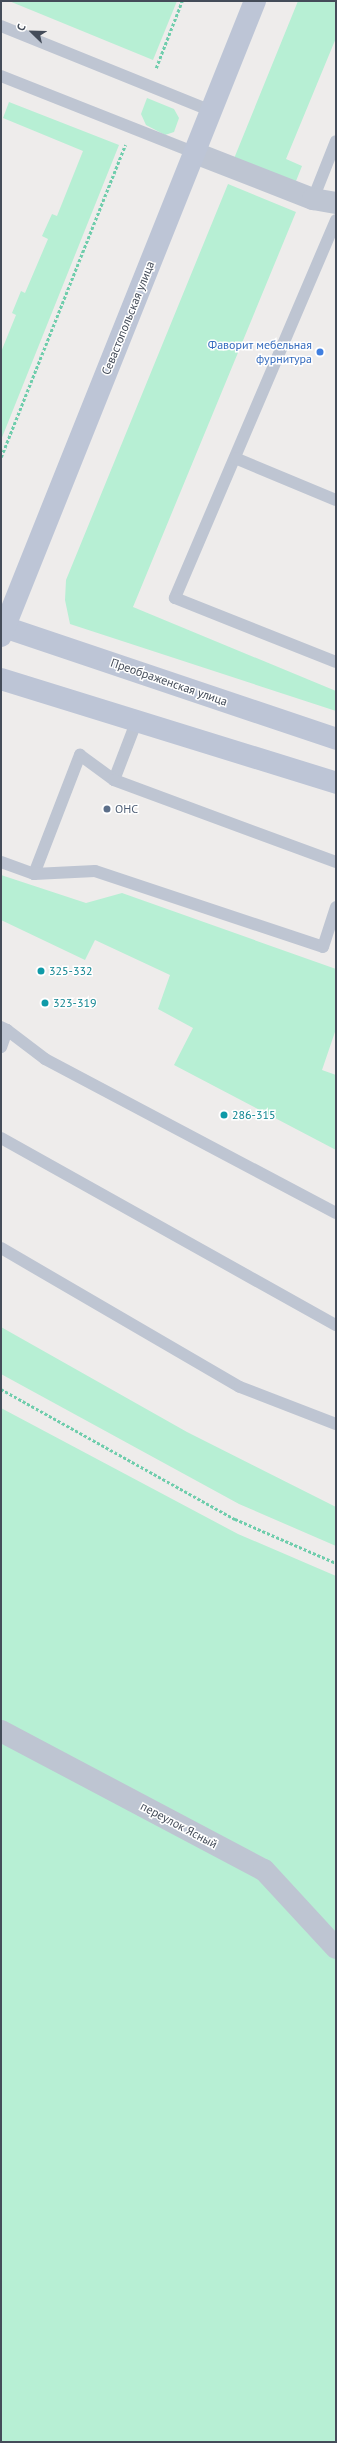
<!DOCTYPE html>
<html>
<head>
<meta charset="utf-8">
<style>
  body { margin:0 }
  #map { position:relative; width:337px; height:2443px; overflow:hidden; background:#eeeceb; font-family:"PT Sans",sans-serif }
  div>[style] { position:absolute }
  .green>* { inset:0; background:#b7efd4 }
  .path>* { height:2.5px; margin-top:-1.25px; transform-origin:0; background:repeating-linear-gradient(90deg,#6fcdac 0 3px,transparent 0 5px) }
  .lane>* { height:12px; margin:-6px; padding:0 6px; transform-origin:6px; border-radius:6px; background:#bec5d2 }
  .street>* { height:22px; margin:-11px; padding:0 11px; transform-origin:11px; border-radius:11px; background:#bec5d2 }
  .secondary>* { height:22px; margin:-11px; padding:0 11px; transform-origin:11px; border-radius:11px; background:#bdc5d6 }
  .dots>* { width:11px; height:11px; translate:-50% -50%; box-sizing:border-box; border:2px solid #fff; border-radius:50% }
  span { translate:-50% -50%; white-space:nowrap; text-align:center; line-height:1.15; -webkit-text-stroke:3px #fff; paint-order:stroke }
  .street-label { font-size:12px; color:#444c59 }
  .shop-label { font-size:12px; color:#366cbe }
  .right { translate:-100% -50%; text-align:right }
  .service-label { font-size:12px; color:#4e5e75 }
  .left { translate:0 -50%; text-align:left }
  .culture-label { font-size:12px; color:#0d838f }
  .frame { position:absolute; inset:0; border:2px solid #444c59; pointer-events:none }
  .north { position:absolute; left:12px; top:12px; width:40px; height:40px; -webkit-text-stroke:3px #fff; paint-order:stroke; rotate:293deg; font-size:11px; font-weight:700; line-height:16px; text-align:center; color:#444c59 }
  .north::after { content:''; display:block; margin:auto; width:14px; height:18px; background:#444c59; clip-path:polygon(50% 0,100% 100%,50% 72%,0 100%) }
</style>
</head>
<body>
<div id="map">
  <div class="green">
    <div style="clip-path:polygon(9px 1px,177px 1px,153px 60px)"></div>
    <div style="clip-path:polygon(298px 1px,336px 1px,336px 38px,286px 159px,302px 166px,294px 186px,233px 161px)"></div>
    <div style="clip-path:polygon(147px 98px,174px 109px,179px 118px,174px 132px,165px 135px,146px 125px,141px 114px)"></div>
    <div style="clip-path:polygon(9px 102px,119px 145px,1px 440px,1px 352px,16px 315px,12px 313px,21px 291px,25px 293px,48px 239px,42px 236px,52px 214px,57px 216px,83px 151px,3px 118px)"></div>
    <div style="clip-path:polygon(228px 184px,296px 212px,133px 607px,336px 691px,336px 711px,70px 624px,65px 600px,66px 580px)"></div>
    <div style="clip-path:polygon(1px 875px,86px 903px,122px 893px,336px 969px,336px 1029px,322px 1070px,336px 1075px,336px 1150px,174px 1065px,193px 1028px,158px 1009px,170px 975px,95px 940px,85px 960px,1px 920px)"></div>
    <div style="clip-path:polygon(1px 1327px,187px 1432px,336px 1507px,336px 1546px,239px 1504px,1px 1374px)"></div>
    <div style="clip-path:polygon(1px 1408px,238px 1534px,336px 1576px,336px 2442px,1px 2442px)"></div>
  </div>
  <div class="path">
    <div style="left:156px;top:68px;width:72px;rotate:-68.8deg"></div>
    <div style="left:1px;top:457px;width:336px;rotate:-68.3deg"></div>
    <div style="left:1px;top:1389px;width:268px;rotate:29.1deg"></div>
    <div style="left:235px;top:1519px;width:110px;rotate:23.5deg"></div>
  </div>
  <div class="lane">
    <div style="left:1px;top:26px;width:227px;rotate:22deg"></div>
    <div style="left:1px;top:76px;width:209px;rotate:21.6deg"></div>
    <div style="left:313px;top:199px;width:62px;rotate:-68.4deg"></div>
    <div style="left:336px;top:220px;width:411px;rotate:113.1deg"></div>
    <div style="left:175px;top:598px;width:173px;rotate:21.7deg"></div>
    <div style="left:235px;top:458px;width:109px;rotate:22.6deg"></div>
    <div style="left:114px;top:780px;width:64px;rotate:-69deg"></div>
    <div style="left:1px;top:862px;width:35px;rotate:20deg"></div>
    <div style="left:34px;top:874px;width:128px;rotate:-68.9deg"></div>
    <div style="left:80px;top:755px;width:42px;rotate:36.3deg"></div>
    <div style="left:114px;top:780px;width:237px;rotate:20.3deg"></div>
    <div style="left:34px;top:874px;width:61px;rotate:-2.8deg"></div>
    <div style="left:95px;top:871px;width:240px;rotate:18.4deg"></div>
    <div style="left:323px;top:947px;width:42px;rotate:-72deg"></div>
    <div style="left:1px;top:1027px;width:7px;rotate:27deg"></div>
    <div style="left:7px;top:1030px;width:18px;rotate:109deg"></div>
    <div style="left:7px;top:1030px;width:48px;rotate:37.3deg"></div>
    <div style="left:45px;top:1059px;width:329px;rotate:27.9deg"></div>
    <div style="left:1px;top:1138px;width:384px;rotate:29.2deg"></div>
    <div style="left:1px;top:1248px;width:276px;rotate:30.2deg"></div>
    <div style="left:240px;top:1387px;width:103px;rotate:21.1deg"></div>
  </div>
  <div class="street">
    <div style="left:195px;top:153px;width:127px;rotate:21.3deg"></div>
    <div style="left:313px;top:199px;width:23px;rotate:10deg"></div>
    <div style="left:1px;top:1731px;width:297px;rotate:27.9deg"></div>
    <div style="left:264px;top:1870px;width:106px;rotate:47.3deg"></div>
  </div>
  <div class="secondary">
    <div style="left:1px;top:626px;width:354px;rotate:18.6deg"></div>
    <div style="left:1px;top:636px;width:684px;rotate:-68.2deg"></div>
    <div style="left:1px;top:679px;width:351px;rotate:17.2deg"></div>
  </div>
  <div class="dots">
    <div style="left:320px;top:352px;background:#3f7fe0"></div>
    <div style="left:107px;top:809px;background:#5c6f8a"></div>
    <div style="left:41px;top:971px;background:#0f9aa8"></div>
    <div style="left:45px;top:1003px;background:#0f9aa8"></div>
    <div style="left:224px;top:1115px;background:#0f9aa8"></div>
  </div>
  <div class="street-label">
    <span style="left:128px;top:318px;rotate:-68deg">Севастопольская улица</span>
    <span style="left:169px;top:682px;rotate:19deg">Преображенская улица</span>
    <span style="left:179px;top:1825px;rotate:28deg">переулок Ясный</span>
  </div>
  <div class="shop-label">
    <span class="right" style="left:312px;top:352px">Фаворит мебельная<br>фурнитура</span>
  </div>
  <div class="service-label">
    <span class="left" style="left:115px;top:809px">ОНС</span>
  </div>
  <div class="culture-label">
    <span class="left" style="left:49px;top:971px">325-332</span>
    <span class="left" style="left:53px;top:1003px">323-319</span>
    <span class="left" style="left:232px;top:1115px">286-315</span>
  </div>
  <div class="frame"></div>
  <div class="north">С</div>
</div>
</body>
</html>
